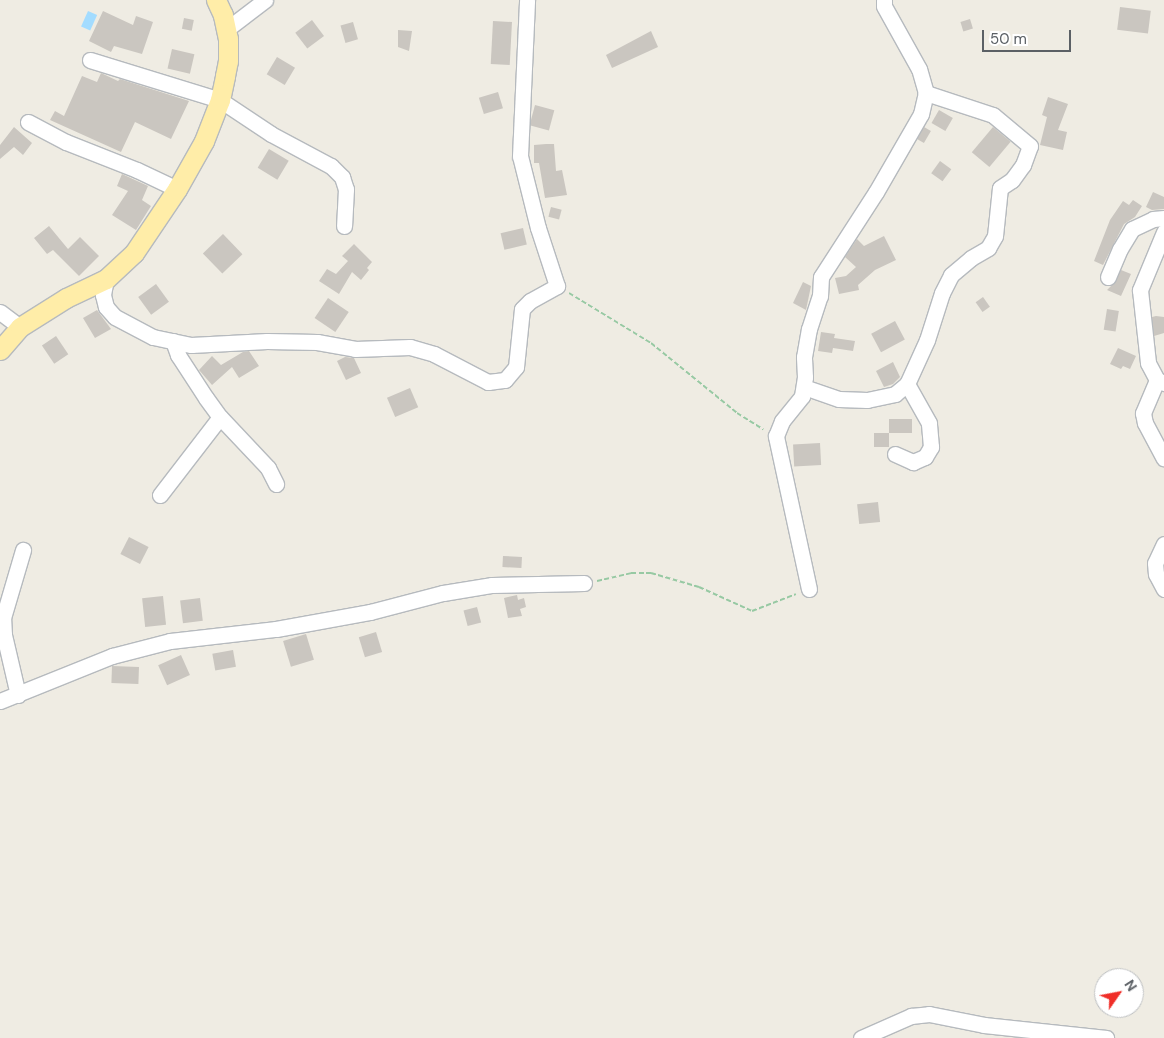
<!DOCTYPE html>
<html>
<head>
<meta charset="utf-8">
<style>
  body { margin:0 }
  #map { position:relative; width:1164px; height:1038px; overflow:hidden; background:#efece3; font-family:"DM Sans",sans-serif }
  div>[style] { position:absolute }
  .water>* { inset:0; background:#a3dcff; transform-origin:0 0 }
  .building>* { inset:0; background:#cac6c0; transform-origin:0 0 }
  .path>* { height:2px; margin-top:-1px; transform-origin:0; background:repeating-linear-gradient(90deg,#97c9a3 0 5px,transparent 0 7.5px) }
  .roads { filter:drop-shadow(1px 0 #b6babe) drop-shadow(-1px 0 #b6babe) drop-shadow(0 1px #b6babe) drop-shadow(0 -1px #b6babe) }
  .minor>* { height:15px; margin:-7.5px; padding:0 7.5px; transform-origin:7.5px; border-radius:7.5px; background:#fff }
  .major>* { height:19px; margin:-9.5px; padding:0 9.5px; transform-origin:9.5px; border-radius:9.5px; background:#ffeda8 }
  span { translate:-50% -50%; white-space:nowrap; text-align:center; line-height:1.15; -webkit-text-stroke:4px #fff; paint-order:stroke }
  .north { position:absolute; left:1094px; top:968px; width:50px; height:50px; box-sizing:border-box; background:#fff; border:1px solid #bdbfc1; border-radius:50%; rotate:57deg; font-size:14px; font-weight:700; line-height:20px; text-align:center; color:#5b6065 }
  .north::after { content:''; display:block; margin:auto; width:18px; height:22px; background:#f02e28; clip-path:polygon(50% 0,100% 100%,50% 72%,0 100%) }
  .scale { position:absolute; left:982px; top:30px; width:89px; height:22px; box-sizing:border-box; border:2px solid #5b6065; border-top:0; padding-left:6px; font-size:15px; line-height:18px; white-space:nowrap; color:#5b6065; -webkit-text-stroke:4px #fff; paint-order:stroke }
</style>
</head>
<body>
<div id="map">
  <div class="water">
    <div style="left:88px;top:11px;width:10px;height:17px;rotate:24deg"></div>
  </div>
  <div class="building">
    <div style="left:1120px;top:7px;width:31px;height:23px;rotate:7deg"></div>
    <div style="clip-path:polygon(103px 11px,133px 25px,136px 16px,153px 22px,142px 54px,114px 46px,111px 52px,89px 41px)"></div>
    <div style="left:184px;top:18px;width:10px;height:11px;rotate:11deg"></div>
    <div style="left:970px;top:19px;width:10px;height:10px;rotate:73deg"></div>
    <div style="left:312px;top:20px;width:20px;height:21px;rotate:53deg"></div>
    <div style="left:493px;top:21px;width:19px;height:43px;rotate:3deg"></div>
    <div style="left:353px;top:22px;width:18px;height:13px;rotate:74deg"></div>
    <div style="clip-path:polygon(398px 30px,412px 31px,409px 51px,398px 47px)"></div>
    <div style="clip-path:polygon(651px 31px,658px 47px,612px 68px,606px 55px)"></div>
    <div style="left:172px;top:49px;width:23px;height:20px;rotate:13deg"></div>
    <div style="left:277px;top:57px;width:21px;height:20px;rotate:31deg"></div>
    <div style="clip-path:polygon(101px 73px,118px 81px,120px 79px,189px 101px,171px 139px,135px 122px,121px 152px,50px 120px,55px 111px,64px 116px,82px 76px,97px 82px)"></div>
    <div style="left:498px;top:92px;width:17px;height:20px;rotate:73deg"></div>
    <div style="clip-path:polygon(1048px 97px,1068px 104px,1058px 130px,1067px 132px,1063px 150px,1040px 145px,1047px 117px,1042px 115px)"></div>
    <div style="left:535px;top:105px;width:20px;height:21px;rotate:15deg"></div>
    <div style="left:939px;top:110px;width:16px;height:15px;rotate:30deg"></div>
    <div style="clip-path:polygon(14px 127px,32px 143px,23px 155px,14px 147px,0 159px,0 145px)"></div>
    <div style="left:924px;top:127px;width:8px;height:14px;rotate:30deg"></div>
    <div style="left:993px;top:127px;width:23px;height:33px;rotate:40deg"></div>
    <div style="clip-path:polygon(546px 144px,554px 144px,556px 171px,562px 170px,567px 195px,545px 198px,539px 163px,534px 163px,534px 145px)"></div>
    <div style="left:269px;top:149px;width:23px;height:22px;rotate:31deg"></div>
    <div style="left:940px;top:161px;width:14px;height:15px;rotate:36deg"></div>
    <div style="clip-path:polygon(122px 174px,148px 186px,142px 200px,151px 206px,136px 230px,112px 215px,128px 191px,117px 186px)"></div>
    <div style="clip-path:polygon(1153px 192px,1164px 197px,1164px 209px,1152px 210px,1146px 207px)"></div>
    <div style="clip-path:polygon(1133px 200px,1142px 206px,1135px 217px,1124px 224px,1103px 265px,1094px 261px,1110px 220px,1123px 201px,1129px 205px)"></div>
    <div style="left:551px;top:207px;width:11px;height:10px;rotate:15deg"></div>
    <div style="clip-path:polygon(49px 226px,68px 249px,80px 237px,99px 256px,79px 276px,53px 250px,47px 254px,34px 238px)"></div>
    <div style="left:523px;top:228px;width:17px;height:23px;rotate:77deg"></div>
    <div style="left:223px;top:234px;width:28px;height:28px;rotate:46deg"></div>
    <div style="clip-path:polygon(884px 236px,896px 260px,875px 270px,858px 285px,859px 290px,839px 294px,835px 278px,846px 276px,856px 267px,845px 257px,857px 239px,864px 246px)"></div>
    <div style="clip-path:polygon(354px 244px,372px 262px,367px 268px,369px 270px,361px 280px,352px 272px,339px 294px,319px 281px,327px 269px,336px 274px,348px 261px,342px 256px)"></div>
    <div style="clip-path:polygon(1121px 270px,1131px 274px,1121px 296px,1107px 290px,1116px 281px)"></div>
    <div style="clip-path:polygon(803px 282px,811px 286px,806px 310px,793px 303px)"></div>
    <div style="left:156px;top:284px;width:22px;height:22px;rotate:54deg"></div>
    <div style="left:983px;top:297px;width:12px;height:9px;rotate:55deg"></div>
    <div style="left:328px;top:298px;width:25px;height:24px;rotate:34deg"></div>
    <div style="left:1107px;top:309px;width:12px;height:21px;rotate:9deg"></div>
    <div style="clip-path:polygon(97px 310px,111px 329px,95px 338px,83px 318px)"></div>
    <div style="clip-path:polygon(1156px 316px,1164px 317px,1164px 333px,1154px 336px,1152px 317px)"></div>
    <div style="left:895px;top:321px;width:21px;height:27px;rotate:62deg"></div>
    <div style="clip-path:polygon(821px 332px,835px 334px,834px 338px,855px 341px,853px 351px,833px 348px,832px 353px,818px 351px)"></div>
    <div style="left:56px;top:336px;width:22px;height:17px;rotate:56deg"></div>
    <div style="clip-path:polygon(1118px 348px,1136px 356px,1130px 369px,1123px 366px,1121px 369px,1110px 364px)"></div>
    <div style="clip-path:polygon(249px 351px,259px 366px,239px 378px,232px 367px,212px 385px,199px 370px,212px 356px,221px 365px,243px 352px)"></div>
    <div style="clip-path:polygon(345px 357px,354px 358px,361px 373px,346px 380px,337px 361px)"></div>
    <div style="clip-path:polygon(893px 362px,900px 377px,893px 384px,884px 387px,876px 371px)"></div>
    <div style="left:410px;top:388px;width:21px;height:25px;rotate:67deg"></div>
    <div style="left:889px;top:419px;width:23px;height:14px"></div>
    <div style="left:874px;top:433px;width:15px;height:14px"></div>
    <div style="left:820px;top:443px;width:22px;height:27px;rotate:87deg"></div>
    <div style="left:878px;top:502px;width:20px;height:21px;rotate:84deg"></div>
    <div style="left:129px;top:537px;width:22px;height:19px;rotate:27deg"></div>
    <div style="left:503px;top:556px;width:19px;height:11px;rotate:3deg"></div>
    <div style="clip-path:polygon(517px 595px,518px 600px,524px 598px,526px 607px,520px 609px,522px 616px,508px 618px,504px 598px)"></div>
    <div style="left:163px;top:596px;width:29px;height:21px;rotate:84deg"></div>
    <div style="left:200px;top:598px;width:23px;height:20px;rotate:83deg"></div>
    <div style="left:477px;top:607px;width:16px;height:14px;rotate:75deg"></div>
    <div style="left:376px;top:632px;width:21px;height:18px;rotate:73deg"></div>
    <div style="left:306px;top:634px;width:27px;height:24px;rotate:73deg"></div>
    <div style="left:233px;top:650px;width:17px;height:21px;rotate:80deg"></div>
    <div style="left:181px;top:655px;width:22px;height:25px;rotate:66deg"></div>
    <div style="left:112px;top:666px;width:27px;height:17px;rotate:2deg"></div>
  </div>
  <div class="path">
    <div style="left:569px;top:293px;width:96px;rotate:31.4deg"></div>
    <div style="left:651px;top:343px;width:111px;rotate:39.1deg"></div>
    <div style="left:737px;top:413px;width:31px;rotate:32deg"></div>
    <div style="left:597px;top:581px;width:35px;rotate:-13deg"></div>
    <div style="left:631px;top:573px;width:20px"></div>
    <div style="left:651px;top:573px;width:50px;rotate:16.3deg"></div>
    <div style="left:699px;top:587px;width:58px;rotate:24.4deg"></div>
    <div style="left:752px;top:611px;width:47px;rotate:-21.1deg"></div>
  </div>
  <div class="roads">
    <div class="minor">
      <div style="left:227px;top:29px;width:48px;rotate:-37.3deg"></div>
      <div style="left:90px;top:60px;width:136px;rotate:17.1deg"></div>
      <div style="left:220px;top:100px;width:61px;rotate:33.7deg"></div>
      <div style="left:271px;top:134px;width:68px;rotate:28.1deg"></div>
      <div style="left:331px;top:166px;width:16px;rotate:45deg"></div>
      <div style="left:342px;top:177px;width:13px;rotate:72deg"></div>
      <div style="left:346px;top:189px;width:37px;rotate:93deg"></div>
      <div style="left:28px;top:122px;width:43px;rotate:27.8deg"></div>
      <div style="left:66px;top:142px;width:76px;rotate:21.5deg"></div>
      <div style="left:137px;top:170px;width:44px;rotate:25.4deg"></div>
      <div style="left:1164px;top:232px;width:63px;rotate:112.5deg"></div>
      <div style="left:1140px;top:290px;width:73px;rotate:83.7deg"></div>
      <div style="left:1148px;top:363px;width:19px;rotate:62deg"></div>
      <div style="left:1157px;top:380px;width:8px;rotate:23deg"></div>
      <div style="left:1108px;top:277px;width:30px;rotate:-67deg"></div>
      <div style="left:1120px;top:249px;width:23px;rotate:-59deg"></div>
      <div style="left:1132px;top:229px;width:23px;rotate:-25deg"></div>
      <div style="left:1153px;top:219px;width:11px;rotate:-5deg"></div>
      <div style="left:106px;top:279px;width:16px;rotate:101deg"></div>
      <div style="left:103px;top:295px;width:12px;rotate:76deg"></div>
      <div style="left:106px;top:307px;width:13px;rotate:48deg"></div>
      <div style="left:115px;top:317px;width:43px;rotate:27.8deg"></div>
      <div style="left:153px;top:337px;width:39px;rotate:12deg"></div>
      <div style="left:191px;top:345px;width:76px;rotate:-3deg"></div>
      <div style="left:267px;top:341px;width:50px;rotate:1.1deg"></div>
      <div style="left:317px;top:342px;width:39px;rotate:10deg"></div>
      <div style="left:355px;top:349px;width:55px;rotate:-2.1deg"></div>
      <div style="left:410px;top:347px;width:25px;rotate:16deg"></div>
      <div style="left:434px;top:354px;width:61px;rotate:27.4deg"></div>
      <div style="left:488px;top:382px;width:17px;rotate:-7deg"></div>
      <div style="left:505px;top:380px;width:17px;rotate:-50deg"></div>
      <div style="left:516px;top:367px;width:58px;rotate:-84.1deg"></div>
      <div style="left:522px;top:309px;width:11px;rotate:-45deg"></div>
      <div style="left:530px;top:301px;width:31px;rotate:-29deg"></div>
      <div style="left:557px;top:286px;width:61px;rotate:-108.1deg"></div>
      <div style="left:538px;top:228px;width:74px;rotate:-104deg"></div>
      <div style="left:520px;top:156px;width:156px;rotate:-87.4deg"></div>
      <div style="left:0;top:312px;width:25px;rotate:37deg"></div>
      <div style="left:173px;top:341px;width:15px;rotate:70deg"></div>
      <div style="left:178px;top:355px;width:51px;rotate:56.9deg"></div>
      <div style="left:206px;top:398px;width:24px;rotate:54deg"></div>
      <div style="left:220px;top:417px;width:70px;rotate:46.7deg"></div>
      <div style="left:268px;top:468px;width:18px;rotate:63deg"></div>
      <div style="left:1157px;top:380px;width:36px;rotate:113deg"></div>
      <div style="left:1143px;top:413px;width:10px;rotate:79deg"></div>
      <div style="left:1145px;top:423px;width:40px;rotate:62deg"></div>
      <div style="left:804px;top:387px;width:37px;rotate:19deg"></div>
      <div style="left:839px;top:399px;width:28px;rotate:2deg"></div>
      <div style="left:867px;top:400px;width:29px;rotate:-12deg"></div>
      <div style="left:895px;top:394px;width:16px;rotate:-40deg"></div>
      <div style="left:907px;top:384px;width:48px;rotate:-65.6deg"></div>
      <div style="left:927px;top:340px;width:49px;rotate:-72.3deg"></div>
      <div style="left:942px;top:293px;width:20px;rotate:-63deg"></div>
      <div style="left:951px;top:275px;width:26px;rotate:-40deg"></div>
      <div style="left:971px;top:258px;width:20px;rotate:-30deg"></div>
      <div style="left:988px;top:248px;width:14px;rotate:-60deg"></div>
      <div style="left:995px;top:236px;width:48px;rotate:-84.1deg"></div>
      <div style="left:1000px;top:188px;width:14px;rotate:-34deg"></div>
      <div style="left:1012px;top:180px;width:19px;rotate:-54deg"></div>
      <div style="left:1023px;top:165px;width:20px;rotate:-70deg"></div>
      <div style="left:1030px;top:146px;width:48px;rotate:-140deg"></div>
      <div style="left:993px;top:115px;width:71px;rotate:-161.8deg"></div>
      <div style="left:895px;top:454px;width:20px;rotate:24deg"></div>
      <div style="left:913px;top:462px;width:13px;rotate:-23deg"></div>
      <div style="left:925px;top:457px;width:12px;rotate:-59deg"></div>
      <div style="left:931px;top:447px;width:24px;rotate:-95deg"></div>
      <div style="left:929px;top:423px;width:45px;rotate:-119.4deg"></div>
      <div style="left:160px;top:495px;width:98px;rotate:-52.4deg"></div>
      <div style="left:1164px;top:544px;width:21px;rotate:115deg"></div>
      <div style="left:1155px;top:563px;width:11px;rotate:85deg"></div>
      <div style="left:1156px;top:574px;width:17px;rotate:62deg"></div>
      <div style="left:809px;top:589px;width:157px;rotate:-102.2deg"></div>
      <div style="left:776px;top:436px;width:16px;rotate:-68deg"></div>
      <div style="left:782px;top:421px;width:32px;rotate:-51deg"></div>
      <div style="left:802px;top:396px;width:19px;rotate:-81deg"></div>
      <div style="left:805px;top:377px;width:20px;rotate:-93deg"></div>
      <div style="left:804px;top:357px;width:28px;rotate:-80deg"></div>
      <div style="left:809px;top:329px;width:35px;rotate:-72deg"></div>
      <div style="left:820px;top:296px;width:19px;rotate:-87deg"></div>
      <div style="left:821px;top:277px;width:101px;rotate:-57.1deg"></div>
      <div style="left:876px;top:192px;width:90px;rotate:-60deg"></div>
      <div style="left:921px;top:114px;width:22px;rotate:-77deg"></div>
      <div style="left:926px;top:93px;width:25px;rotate:-106deg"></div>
      <div style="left:919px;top:69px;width:72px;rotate:-119.1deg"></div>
      <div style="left:884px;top:6px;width:6px;rotate:-90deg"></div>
      <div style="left:18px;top:695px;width:62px;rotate:-103.1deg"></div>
      <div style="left:4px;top:635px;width:17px;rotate:-93deg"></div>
      <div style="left:3px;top:618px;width:71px;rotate:-73.6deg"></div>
      <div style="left:0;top:701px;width:121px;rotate:-21.9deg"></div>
      <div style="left:112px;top:656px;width:60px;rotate:-14.5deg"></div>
      <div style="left:170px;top:641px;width:107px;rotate:-6.5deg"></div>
      <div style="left:276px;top:629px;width:96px;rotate:-10.3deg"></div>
      <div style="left:370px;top:612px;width:75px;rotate:-14.6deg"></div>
      <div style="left:443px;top:593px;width:50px;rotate:-9.3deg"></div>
      <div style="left:492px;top:585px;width:92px;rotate:-1.2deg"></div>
      <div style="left:861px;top:1038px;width:55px;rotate:-23.7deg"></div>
      <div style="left:911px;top:1016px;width:18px;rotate:-6deg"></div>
      <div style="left:929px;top:1014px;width:56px;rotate:11.3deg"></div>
      <div style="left:984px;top:1025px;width:123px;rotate:6.1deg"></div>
    </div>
    <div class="major">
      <div style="left:0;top:350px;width:30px;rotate:-49deg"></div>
      <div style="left:20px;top:327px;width:54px;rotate:-32.2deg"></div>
      <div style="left:66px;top:298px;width:44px;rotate:-25.4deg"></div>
      <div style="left:106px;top:279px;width:38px;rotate:-43deg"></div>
      <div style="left:134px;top:253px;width:77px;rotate:-56.1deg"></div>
      <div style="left:177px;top:189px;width:55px;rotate:-60.6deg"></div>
      <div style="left:204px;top:141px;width:44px;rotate:-68.7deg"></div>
      <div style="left:220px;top:100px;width:25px;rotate:-78deg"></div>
      <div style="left:225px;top:76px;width:15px;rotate:-79deg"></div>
      <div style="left:228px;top:61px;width:22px;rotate:-90deg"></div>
      <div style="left:228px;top:39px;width:25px;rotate:-102deg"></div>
      <div style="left:223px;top:15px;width:17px;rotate:-115deg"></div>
    </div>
  </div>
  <div class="north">N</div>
  <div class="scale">50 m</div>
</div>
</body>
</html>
